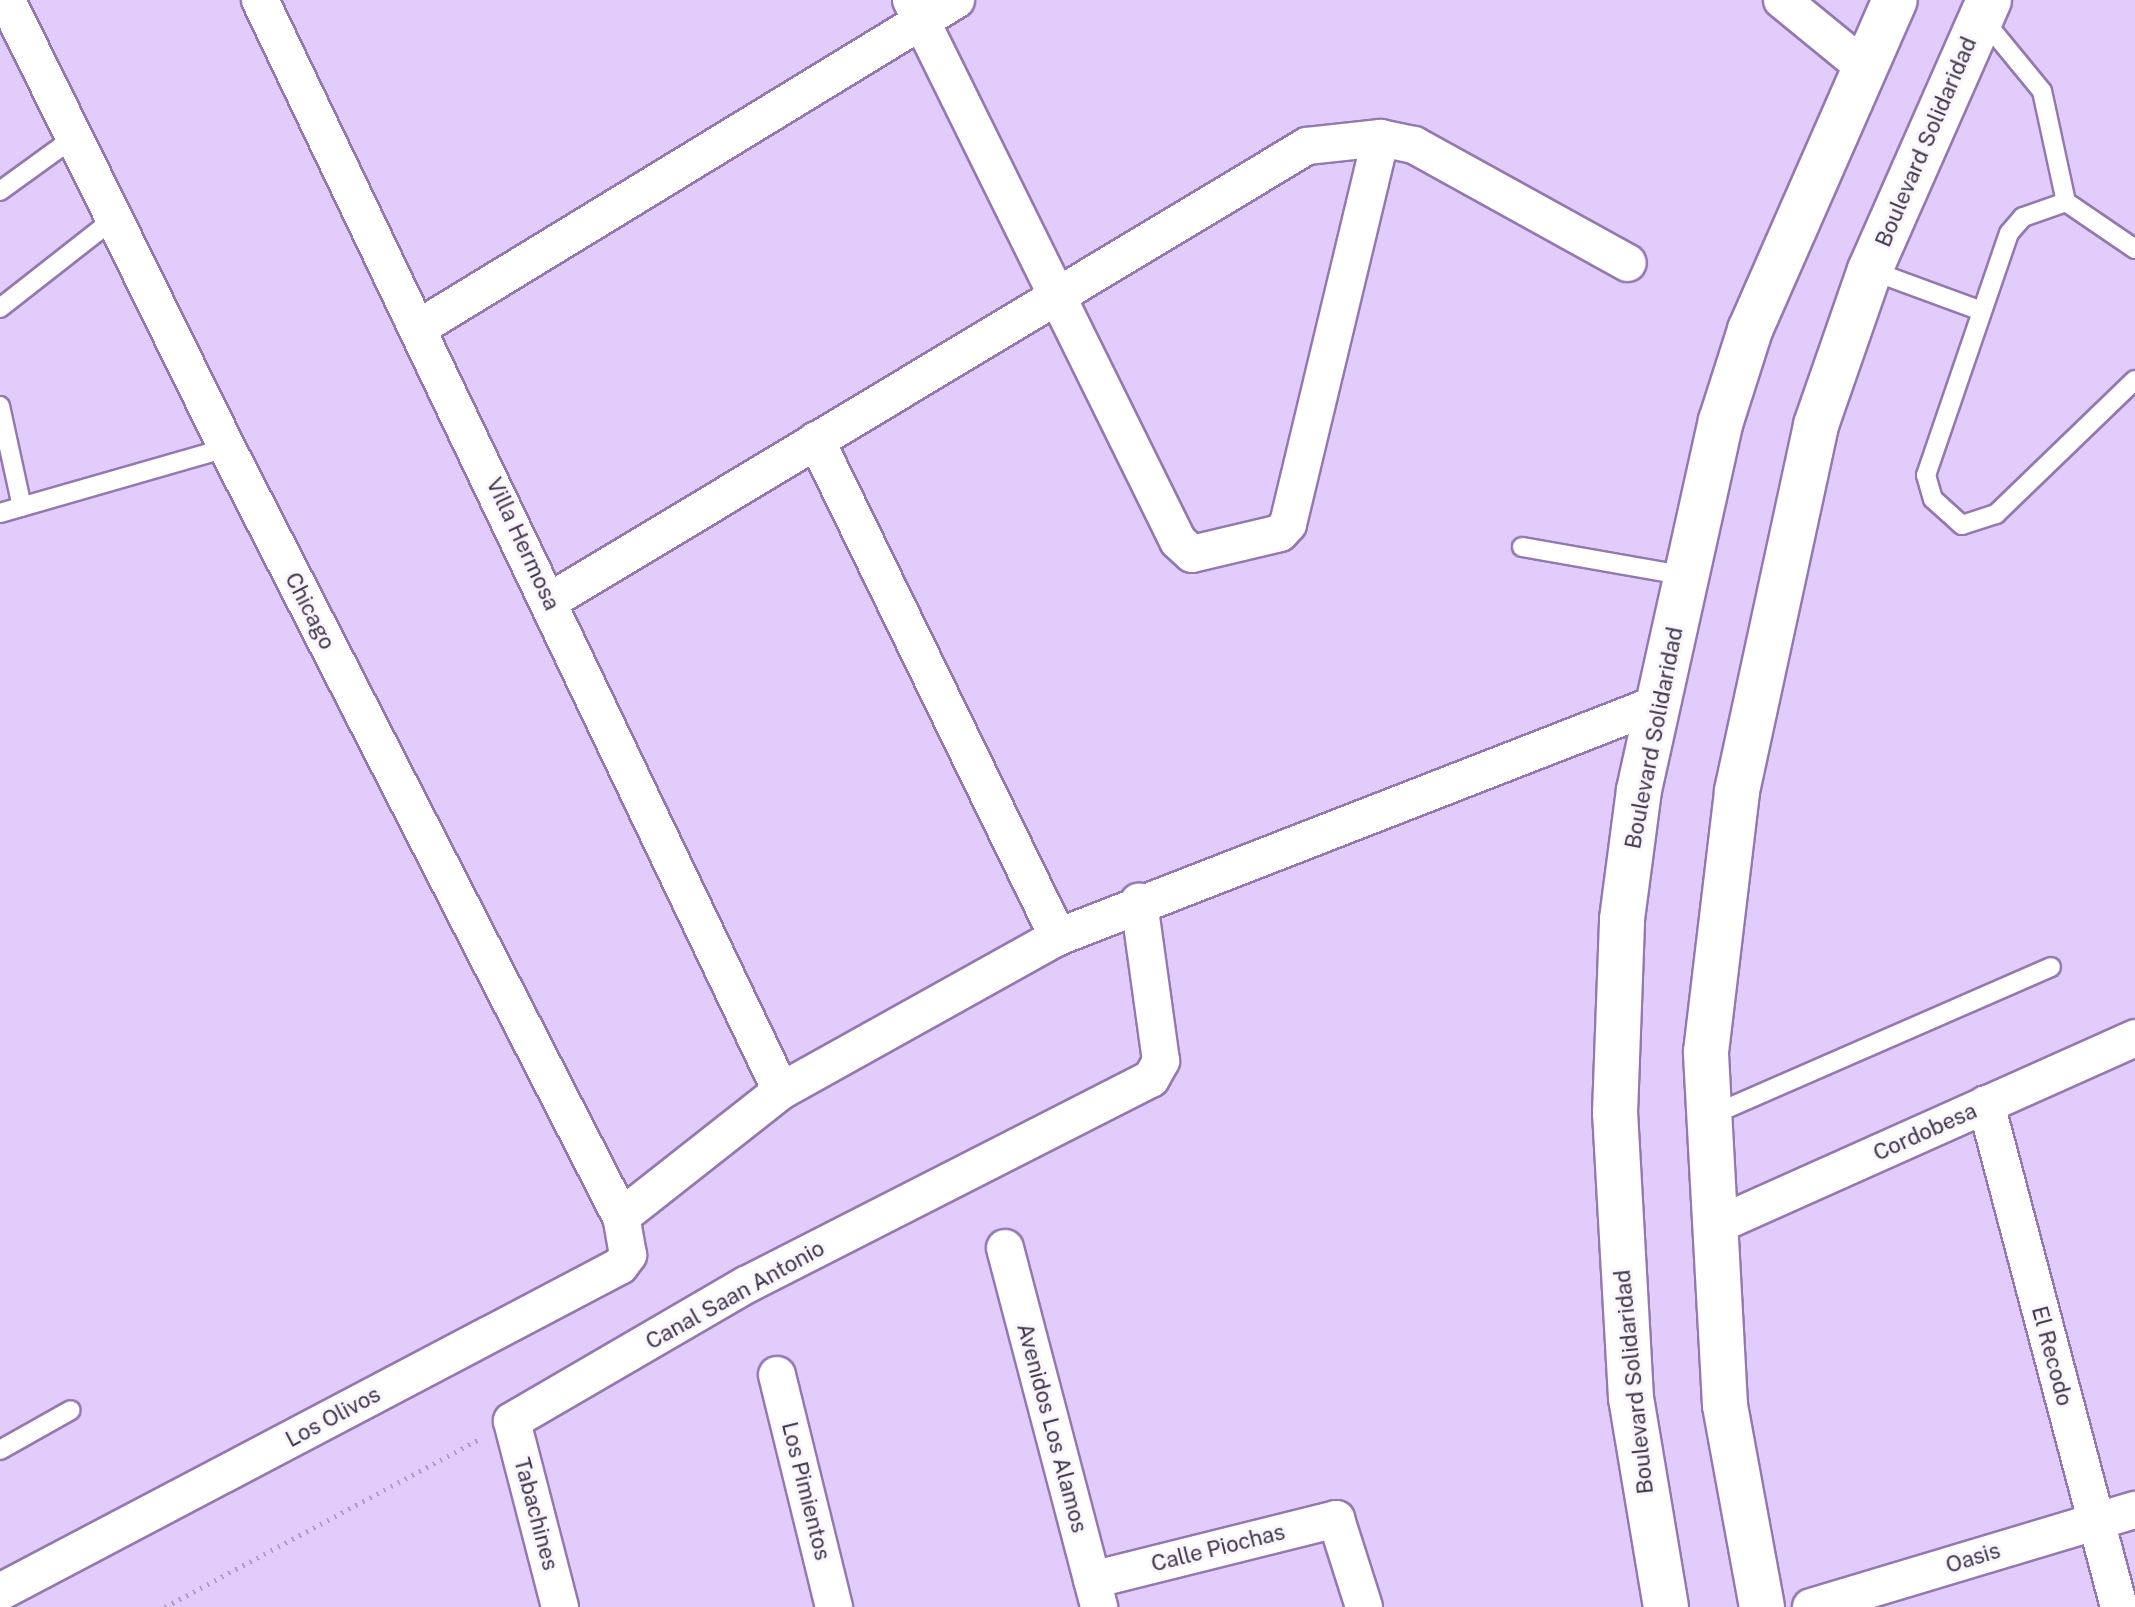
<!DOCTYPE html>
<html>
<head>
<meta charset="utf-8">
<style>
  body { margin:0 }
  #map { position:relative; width:2135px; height:1607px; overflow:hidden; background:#e2ccfb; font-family:"Public Sans",sans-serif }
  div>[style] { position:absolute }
  .path>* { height:5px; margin-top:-2.5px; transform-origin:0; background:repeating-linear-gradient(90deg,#b19ec6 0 2px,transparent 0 8px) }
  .roads { filter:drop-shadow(2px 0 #9379af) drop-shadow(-2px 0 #9379af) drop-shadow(0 2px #9379af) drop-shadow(0 -2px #9379af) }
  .lane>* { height:18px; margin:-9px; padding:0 9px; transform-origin:9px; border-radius:9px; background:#fff }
  .street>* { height:36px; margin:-18px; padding:0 18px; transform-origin:18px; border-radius:18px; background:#fff }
  .primary>* { height:44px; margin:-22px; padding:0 22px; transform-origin:22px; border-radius:22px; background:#fff }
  span { translate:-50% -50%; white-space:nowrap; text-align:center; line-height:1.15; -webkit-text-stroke:6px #f9f6fc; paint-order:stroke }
  .street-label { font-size:22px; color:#40354c }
</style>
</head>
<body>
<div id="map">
  <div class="path">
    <div style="left:165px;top:1607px;width:359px;rotate:-28.1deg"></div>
  </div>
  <div class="roads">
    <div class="lane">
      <div style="left:1982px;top:18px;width:94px;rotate:50.6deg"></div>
      <div style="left:2042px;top:91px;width:114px;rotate:77.8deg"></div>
      <div style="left:0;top:191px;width:94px;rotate:-35.9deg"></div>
      <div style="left:2135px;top:249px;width:83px;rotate:-145.7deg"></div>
      <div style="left:2066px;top:202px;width:46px;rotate:160.8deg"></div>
      <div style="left:2023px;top:217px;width:21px;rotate:131deg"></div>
      <div style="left:2009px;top:233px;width:256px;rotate:108.9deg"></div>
      <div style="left:1926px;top:475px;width:25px;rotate:74deg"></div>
      <div style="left:1933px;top:499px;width:39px;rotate:42deg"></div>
      <div style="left:1962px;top:525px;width:36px;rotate:-18deg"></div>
      <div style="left:1996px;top:514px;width:193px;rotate:-44deg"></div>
      <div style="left:1870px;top:270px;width:116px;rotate:20.2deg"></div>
      <div style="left:0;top:308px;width:147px;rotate:-38.1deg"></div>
      <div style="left:0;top:406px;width:103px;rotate:77.7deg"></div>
      <div style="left:0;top:513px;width:236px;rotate:-16deg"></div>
      <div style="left:1522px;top:547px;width:168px;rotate:10deg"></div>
      <div style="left:1710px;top:1116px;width:372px;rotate:-23.6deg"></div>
      <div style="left:0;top:1450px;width:81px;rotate:-29.4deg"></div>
    </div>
    <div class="street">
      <div style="left:260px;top:0;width:1209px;rotate:64.47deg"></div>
      <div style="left:911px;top:0;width:603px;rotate:63.73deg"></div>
      <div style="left:1178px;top:541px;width:19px;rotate:43deg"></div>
      <div style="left:1192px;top:554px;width:90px;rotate:-13.4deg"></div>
      <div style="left:1280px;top:533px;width:12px;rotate:-48deg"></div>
      <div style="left:1288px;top:524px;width:397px;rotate:-76.5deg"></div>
      <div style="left:1782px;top:0;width:106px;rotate:39.3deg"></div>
      <div style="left:420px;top:327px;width:628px;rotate:-31.39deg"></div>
      <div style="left:816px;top:440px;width:553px;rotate:64.04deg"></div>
      <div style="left:550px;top:601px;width:883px;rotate:-31.01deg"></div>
      <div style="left:1307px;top:146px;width:74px;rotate:-6.2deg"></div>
      <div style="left:1381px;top:138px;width:34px;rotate:12deg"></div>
      <div style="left:1414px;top:145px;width:244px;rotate:28.9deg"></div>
      <div style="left:1986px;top:1104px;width:520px;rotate:75.19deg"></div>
      <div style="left:621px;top:1217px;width:204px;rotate:-38.2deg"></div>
      <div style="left:781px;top:1091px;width:317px;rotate:-29.1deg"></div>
      <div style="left:1058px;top:937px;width:645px;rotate:-21.27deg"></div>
      <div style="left:1715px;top:1226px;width:460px;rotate:-24.1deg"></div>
      <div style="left:1005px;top:1248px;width:371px;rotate:75.3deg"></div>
      <div style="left:777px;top:1375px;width:239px;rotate:76.2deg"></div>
      <div style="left:1092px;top:1580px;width:252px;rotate:-14deg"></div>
      <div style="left:1336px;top:1519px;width:92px;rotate:72.3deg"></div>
      <div style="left:0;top:1592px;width:700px;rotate:-27.74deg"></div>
      <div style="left:620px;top:1266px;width:14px;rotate:-54deg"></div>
      <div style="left:628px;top:1255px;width:39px;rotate:-100deg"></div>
      <div style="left:621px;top:1217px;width:864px;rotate:-117.13deg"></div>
      <div style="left:227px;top:448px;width:499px;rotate:-116.2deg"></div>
      <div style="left:560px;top:1607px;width:192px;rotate:-104.5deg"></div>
      <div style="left:512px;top:1421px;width:271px;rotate:-30.2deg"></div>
      <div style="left:746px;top:1285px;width:454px;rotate:-27deg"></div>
      <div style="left:1151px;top:1079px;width:21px;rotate:-61deg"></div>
      <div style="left:1161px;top:1061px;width:161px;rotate:-97.9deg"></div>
      <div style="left:1811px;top:1607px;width:338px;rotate:-16.7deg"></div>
    </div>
    <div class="primary">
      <div style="left:1666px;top:1607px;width:212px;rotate:-99.5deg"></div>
      <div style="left:1631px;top:1398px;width:285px;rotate:-93.2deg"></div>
      <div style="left:1615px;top:1113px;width:194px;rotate:-87.9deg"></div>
      <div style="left:1622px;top:919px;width:130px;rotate:-82.5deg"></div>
      <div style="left:1639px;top:790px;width:378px;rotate:-77.5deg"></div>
      <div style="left:1721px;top:421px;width:96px;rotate:-72.3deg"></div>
      <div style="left:1750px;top:330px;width:360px;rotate:-66.3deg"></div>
      <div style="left:1762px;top:1607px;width:205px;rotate:-100.4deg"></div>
      <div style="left:1725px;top:1405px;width:354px;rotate:-93.1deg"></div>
      <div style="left:1706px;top:1052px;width:263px;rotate:-83.2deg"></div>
      <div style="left:1737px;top:791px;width:374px;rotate:-77.8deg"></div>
      <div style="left:1816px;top:425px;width:164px;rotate:-70.8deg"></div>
      <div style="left:1870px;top:270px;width:295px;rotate:-66.2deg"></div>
    </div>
  </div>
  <div class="street-label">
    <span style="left:1926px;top:142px;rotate:-67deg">Boulevard Solidaridad</span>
    <span style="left:523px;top:544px;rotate:65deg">Villa Hermosa</span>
    <span style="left:310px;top:611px;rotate:63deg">Chicago</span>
    <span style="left:1654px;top:738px;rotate:-79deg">Boulevard Solidaridad</span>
    <span style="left:1925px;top:1132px;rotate:-24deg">Cordobesa</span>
    <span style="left:735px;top:1295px;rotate:-29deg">Canal Saan Antonio</span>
    <span style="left:2052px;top:1356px;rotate:75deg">El Recodo</span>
    <span style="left:1634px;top:1382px;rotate:-96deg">Boulevard Solidaridad</span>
    <span style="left:333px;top:1417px;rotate:-28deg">Los Olivos</span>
    <span style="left:1052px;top:1428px;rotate:75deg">Avenidos Los Alamos</span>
    <span style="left:806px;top:1491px;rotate:76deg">Los Pimientos</span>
    <span style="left:536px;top:1514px;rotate:75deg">Tabachines</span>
    <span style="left:1218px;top:1548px;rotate:-14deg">Calle Piochas</span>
    <span style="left:1973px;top:1558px;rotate:-17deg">Oasis</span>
  </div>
</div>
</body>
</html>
